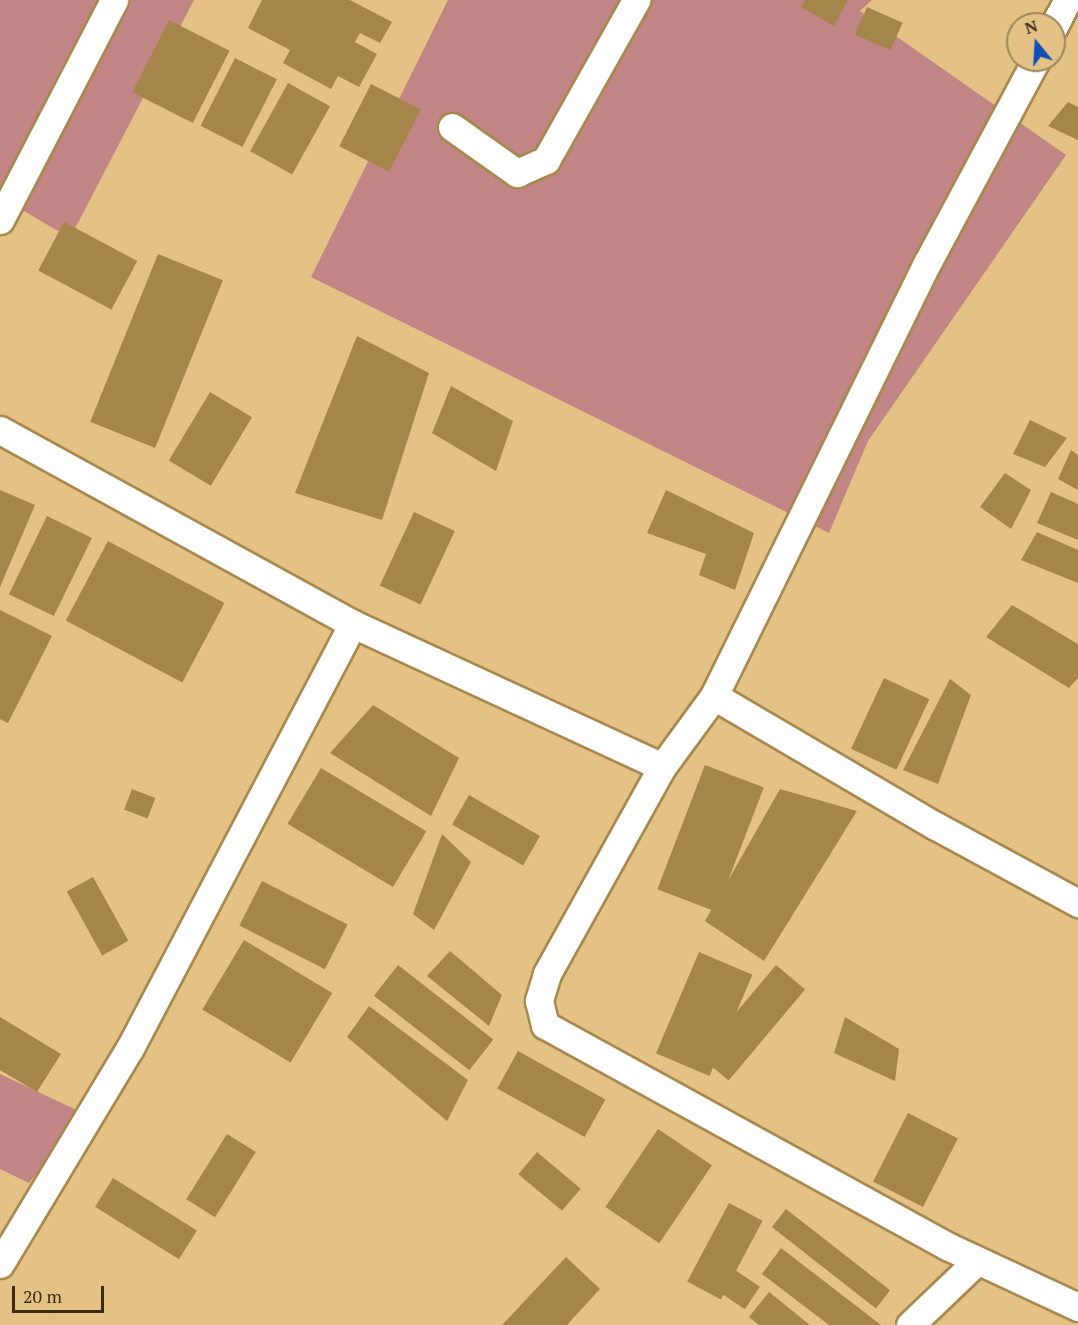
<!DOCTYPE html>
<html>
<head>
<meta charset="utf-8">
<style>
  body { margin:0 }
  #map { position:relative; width:1078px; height:1325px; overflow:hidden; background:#e4c185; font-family:"PT Serif",serif }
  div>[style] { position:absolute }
  .green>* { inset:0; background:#c08584 }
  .building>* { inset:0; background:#a6854b; transform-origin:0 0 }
  .roads { filter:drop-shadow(2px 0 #a9884d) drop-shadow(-2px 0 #a9884d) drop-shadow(0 2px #a9884d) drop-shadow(0 -2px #a9884d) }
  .minor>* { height:27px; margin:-13.5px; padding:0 13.5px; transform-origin:13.5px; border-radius:13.5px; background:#fff }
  span { translate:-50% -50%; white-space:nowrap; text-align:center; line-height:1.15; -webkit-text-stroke:4.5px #e4c185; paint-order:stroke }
  .north { position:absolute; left:1006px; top:12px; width:60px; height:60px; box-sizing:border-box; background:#e4c185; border:2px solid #a08557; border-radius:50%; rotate:342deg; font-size:16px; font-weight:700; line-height:24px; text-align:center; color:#392c13 }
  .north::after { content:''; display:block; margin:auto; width:21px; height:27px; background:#1050bb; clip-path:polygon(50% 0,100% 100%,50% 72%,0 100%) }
  .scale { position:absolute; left:12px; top:1286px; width:92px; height:27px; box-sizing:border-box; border:3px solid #392c13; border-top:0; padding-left:8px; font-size:18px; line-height:21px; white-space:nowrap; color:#392c13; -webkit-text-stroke:4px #e4c185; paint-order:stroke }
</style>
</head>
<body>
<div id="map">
  <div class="green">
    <div style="clip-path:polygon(0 0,194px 0,70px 238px,0 197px)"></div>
    <div style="clip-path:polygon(448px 0,872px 0,860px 11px,1066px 155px,868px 441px,829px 533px,311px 277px)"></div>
    <div style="clip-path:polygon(0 1074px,83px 1113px,29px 1183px,0 1169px)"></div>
  </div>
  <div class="building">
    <div style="clip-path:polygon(262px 0,350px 0,392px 22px,380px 43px,360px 33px,355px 42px,377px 54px,359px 87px,338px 76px,331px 89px,283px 63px,290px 50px,248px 28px)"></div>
    <div style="clip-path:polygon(805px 0,848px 0,834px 26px,801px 7px)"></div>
    <div style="left:867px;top:7px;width:39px;height:30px;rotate:24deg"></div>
    <div style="left:169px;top:20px;width:68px;height:81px;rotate:27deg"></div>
    <div style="left:235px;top:58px;width:47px;height:76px;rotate:27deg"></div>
    <div style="left:288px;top:83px;width:48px;height:78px;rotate:29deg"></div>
    <div style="left:371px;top:84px;width:56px;height:70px;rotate:27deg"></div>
    <div style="clip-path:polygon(1068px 102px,1078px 107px,1078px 140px,1048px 126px)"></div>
    <div style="left:64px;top:222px;width:83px;height:55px;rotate:28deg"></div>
    <div style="left:158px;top:254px;width:70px;height:181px;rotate:22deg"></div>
    <div style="clip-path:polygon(357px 336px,429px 373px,382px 520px,295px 493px)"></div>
    <div style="clip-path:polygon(451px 386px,513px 421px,496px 471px,432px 433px)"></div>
    <div style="left:210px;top:392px;width:49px;height:80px;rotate:31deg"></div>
    <div style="clip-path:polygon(1030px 420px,1067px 438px,1045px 467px,1013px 454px)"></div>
    <div style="clip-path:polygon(1071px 450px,1078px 455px,1078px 490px,1058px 479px)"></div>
    <div style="clip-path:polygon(1005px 473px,1031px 490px,1011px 529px,980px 507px)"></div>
    <div style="clip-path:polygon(0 490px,35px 505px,0 587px)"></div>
    <div style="clip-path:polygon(666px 490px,754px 533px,735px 590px,699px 575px,706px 554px,647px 533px)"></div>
    <div style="clip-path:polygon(1051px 492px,1078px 504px,1078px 540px,1037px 523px)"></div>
    <div style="left:414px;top:512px;width:45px;height:81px;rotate:25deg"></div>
    <div style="left:47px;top:516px;width:50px;height:87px;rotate:26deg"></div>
    <div style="clip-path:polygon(1037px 532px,1078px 550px,1078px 583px,1021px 560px)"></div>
    <div style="left:108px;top:541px;width:132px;height:90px;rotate:28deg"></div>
    <div style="clip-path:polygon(1012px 605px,1078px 644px,1078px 678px,1069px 688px,986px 637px)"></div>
    <div style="clip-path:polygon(0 610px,52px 636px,8px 723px,0 719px)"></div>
    <div style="left:884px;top:678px;width:50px;height:78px;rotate:25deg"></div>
    <div style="clip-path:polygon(950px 679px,971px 695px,938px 784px,903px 770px)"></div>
    <div style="clip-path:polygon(373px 705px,459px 758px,431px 816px,330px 753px)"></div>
    <div style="left:705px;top:765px;width:63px;height:133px;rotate:21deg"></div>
    <div style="left:321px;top:768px;width:123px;height:65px;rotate:31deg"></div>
    <div style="left:132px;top:789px;width:25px;height:22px;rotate:21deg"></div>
    <div style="clip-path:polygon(780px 789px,857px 811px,764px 961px,705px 921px)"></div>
    <div style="left:469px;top:795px;width:82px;height:34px;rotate:30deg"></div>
    <div style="clip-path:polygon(442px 834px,471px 862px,434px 930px,413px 914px)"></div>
    <div style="left:93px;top:877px;width:73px;height:30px;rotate:61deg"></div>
    <div style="left:262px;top:881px;width:96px;height:50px;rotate:27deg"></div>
    <div style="left:244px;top:940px;width:103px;height:81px;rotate:31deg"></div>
    <div style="clip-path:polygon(450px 951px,502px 995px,489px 1026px,427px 976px)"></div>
    <div style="left:699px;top:952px;width:58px;height:110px;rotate:23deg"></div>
    <div style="left:398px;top:965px;width:121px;height:39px;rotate:38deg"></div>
    <div style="left:776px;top:965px;width:38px;height:119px;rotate:40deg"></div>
    <div style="clip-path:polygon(369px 1006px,468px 1080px,447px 1121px,347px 1037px)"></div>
    <div style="clip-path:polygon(0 1017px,61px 1054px,37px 1092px,0 1070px)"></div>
    <div style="clip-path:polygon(845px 1017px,899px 1049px,895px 1081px,834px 1053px)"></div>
    <div style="left:518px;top:1051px;width:100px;height:43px;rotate:29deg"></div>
    <div style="left:908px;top:1113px;width:56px;height:77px;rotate:27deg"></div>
    <div style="left:658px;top:1129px;width:65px;height:94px;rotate:34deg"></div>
    <div style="left:227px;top:1134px;width:34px;height:77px;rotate:32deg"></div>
    <div style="left:537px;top:1152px;width:57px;height:29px;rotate:40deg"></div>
    <div style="left:113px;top:1178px;width:99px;height:34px;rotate:32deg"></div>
    <div style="left:729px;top:1203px;width:38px;height:89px;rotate:28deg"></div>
    <div style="left:786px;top:1209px;width:132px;height:23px;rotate:38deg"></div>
    <div style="clip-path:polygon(781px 1248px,881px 1325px,829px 1325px,762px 1274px)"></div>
    <div style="clip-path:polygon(566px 1257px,600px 1289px,567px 1325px,502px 1325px)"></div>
    <div style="left:735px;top:1270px;width:30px;height:27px;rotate:34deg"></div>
    <div style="clip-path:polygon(769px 1292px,810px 1325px,759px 1325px,749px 1317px)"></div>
  </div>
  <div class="roads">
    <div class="minor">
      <div style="left:1054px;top:26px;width:29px;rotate:-63deg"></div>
      <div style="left:1036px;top:60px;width:230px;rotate:118.2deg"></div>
      <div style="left:927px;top:263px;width:483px;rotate:116.2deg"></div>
      <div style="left:714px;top:696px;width:88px;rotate:126.2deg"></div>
      <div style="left:662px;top:767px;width:237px;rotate:119.1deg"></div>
      <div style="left:547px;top:974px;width:28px;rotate:107deg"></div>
      <div style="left:539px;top:1001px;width:25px;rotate:76deg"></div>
      <div style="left:545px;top:1025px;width:459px;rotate:28.8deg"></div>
      <div style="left:947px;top:1246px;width:145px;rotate:25deg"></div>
      <div style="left:452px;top:127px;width:80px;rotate:35.3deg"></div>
      <div style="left:517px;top:173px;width:32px;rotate:-24deg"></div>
      <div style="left:546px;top:160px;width:184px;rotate:-60.6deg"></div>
      <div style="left:0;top:220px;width:248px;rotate:-62.6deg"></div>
      <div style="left:0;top:430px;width:403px;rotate:28.8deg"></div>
      <div style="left:353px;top:624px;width:340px;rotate:24.8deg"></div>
      <div style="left:714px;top:696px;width:257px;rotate:30.4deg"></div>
      <div style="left:936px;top:826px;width:162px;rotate:28.5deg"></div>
      <div style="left:0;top:1264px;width:252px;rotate:-59deg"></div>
      <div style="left:130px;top:1048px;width:479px;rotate:-62.3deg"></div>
      <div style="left:910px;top:1325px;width:93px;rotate:-43.7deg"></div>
    </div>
  </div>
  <div class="north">N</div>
  <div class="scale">20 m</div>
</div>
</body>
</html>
